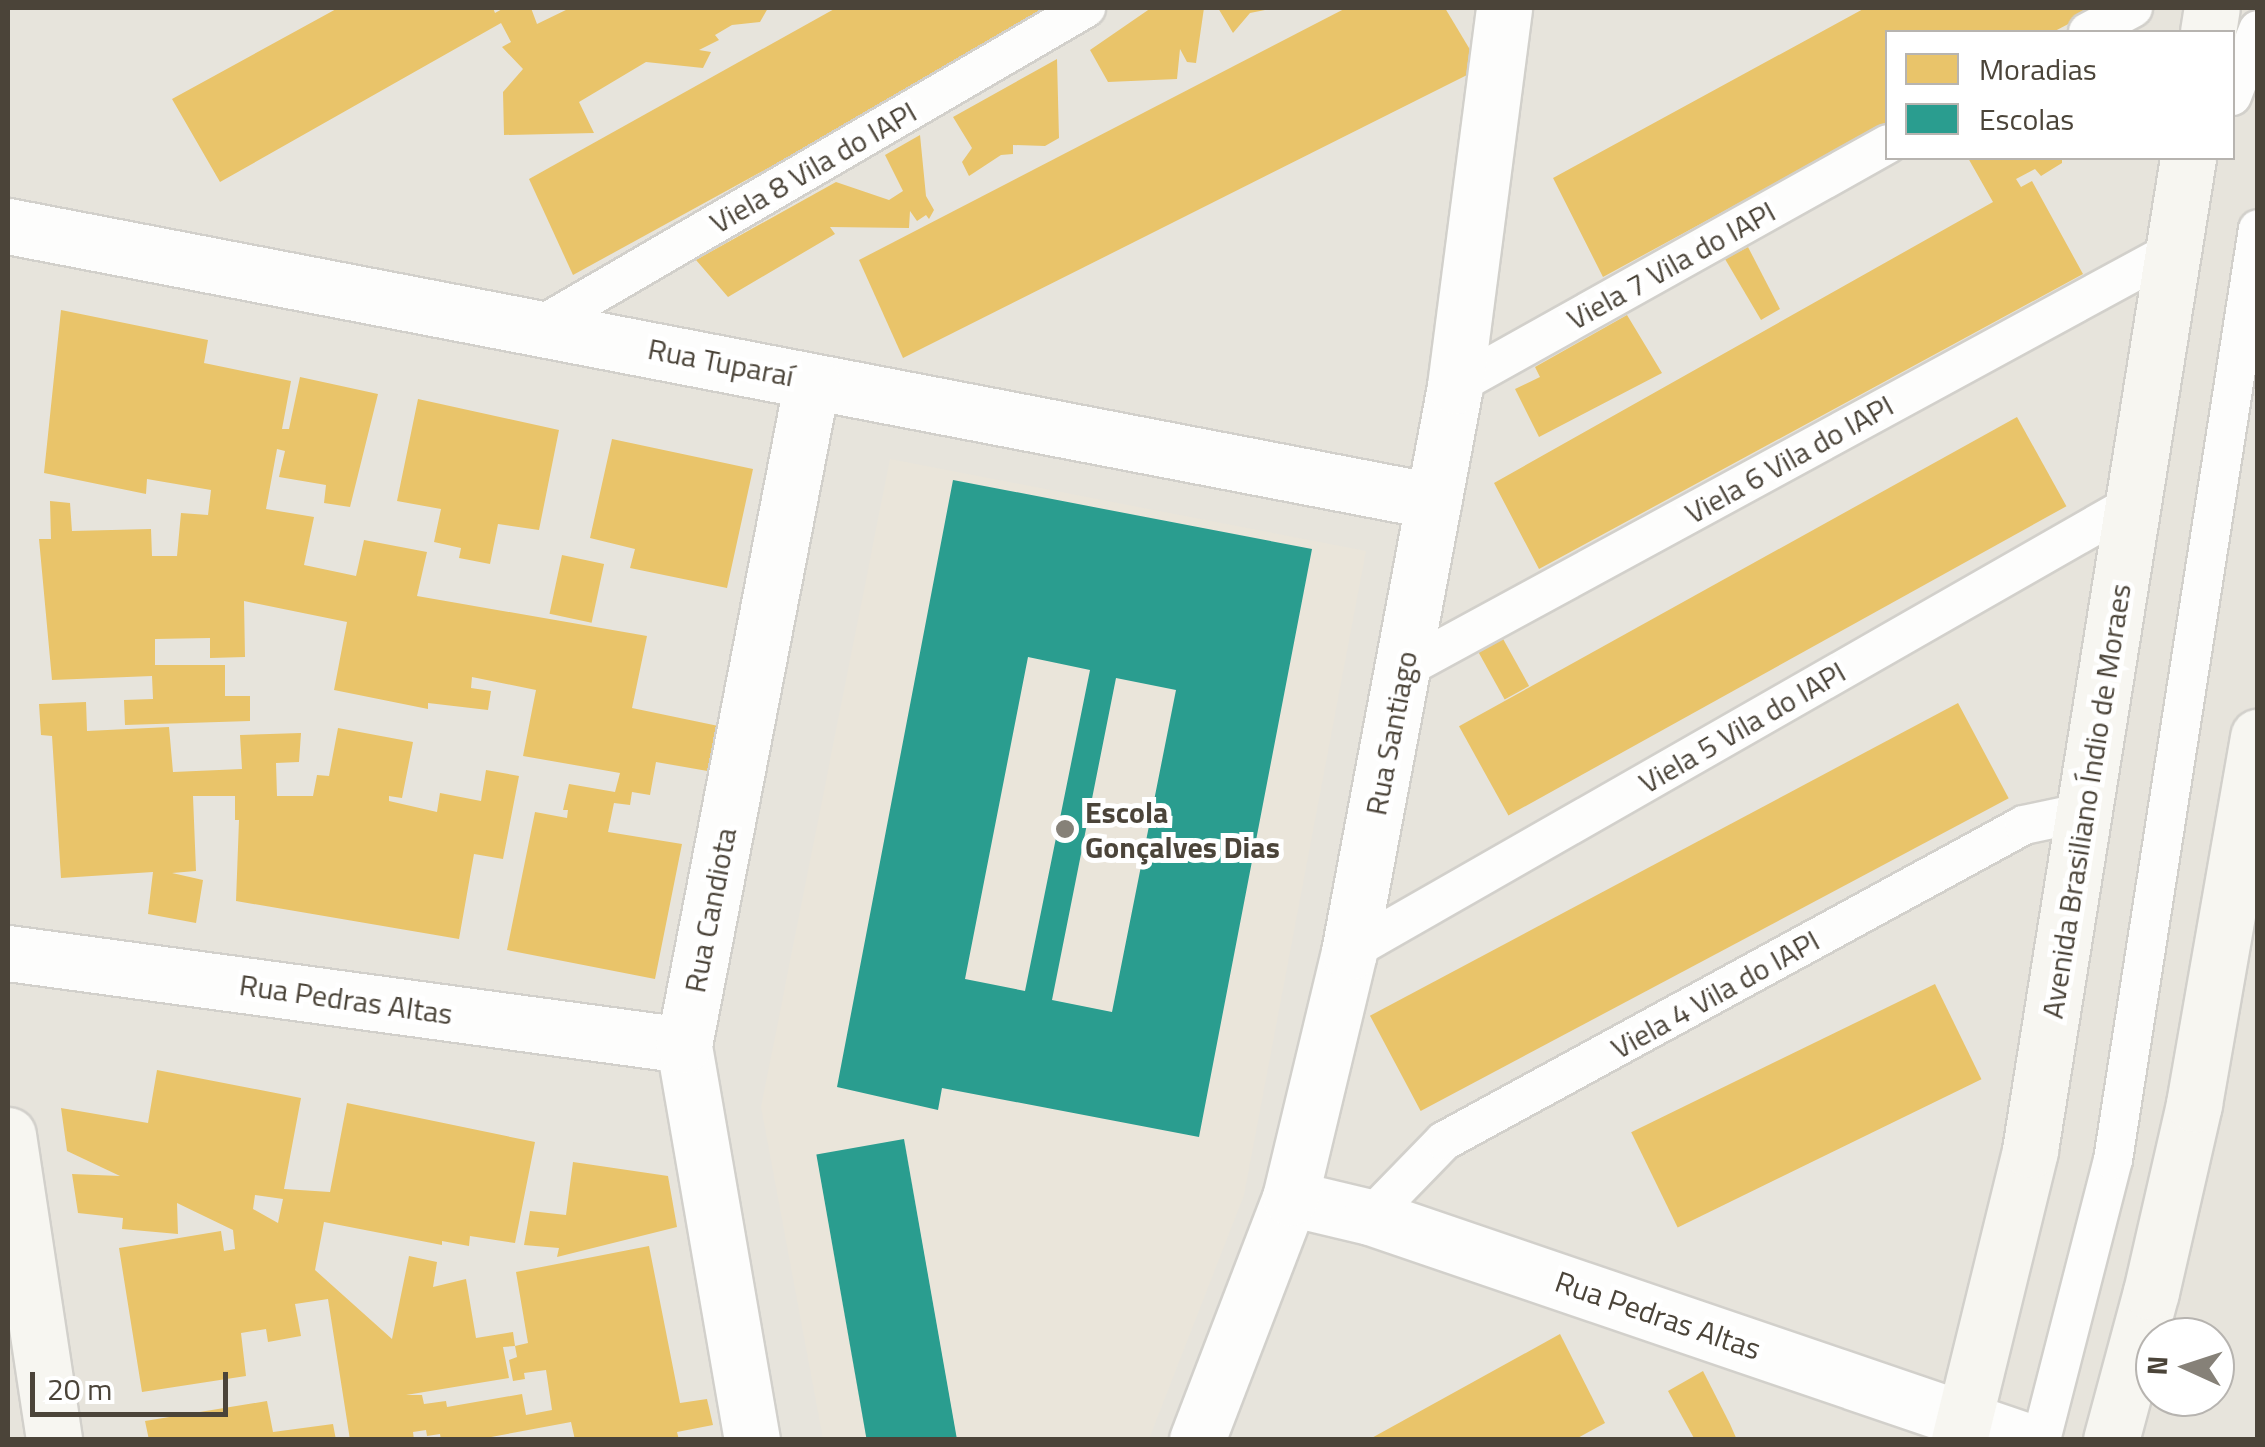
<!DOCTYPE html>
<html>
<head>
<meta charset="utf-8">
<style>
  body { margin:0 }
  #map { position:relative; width:2265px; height:1447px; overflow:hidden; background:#f4f2ee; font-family:"Titillium Web",sans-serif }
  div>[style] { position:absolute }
  .residential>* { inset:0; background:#e7e4dc }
  .education>* { inset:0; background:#eae5da }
  .homes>* { inset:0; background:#e9c46a; transform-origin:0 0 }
  .schools>* { inset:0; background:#2a9d8f; transform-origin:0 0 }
  .roads { filter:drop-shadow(2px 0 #d2d0cb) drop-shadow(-2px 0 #d2d0cb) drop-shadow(0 2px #d2d0cb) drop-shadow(0 -2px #d2d0cb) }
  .lane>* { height:38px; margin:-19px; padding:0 19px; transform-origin:19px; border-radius:19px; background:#fdfdfc }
  .street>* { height:55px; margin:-27.5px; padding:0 27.5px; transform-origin:27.5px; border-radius:27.5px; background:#fdfdfc }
  .secondary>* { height:55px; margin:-27.5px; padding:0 27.5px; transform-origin:27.5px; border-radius:27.5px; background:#f7f6f1 }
  .dots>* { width:28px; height:28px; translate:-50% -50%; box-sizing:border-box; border:5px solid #fff; border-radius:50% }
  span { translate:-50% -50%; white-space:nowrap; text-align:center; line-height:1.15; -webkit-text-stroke:10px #fff; paint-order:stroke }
  .street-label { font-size:30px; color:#4b4439 }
  .poi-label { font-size:30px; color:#4b4439; font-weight:700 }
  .left { translate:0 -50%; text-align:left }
  .frame { position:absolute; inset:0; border:10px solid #4b4439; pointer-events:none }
  .legend { position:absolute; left:1885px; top:30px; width:350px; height:130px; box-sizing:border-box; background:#fff; border:2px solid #b7b4b0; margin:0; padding:12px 18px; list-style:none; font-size:30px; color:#4b4439 }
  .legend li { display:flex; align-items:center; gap:20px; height:50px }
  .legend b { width:50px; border:2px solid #b7b4b0 }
  .north { position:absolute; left:2135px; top:1317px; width:100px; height:100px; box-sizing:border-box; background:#fff; border:2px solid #b7b4b0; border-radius:50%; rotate:273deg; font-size:28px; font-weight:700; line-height:40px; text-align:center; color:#4b4439 }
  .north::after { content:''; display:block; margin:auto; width:35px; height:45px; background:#868178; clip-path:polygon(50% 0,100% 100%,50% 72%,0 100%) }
  .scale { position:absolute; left:30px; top:1372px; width:198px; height:45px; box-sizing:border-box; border:5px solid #4b4439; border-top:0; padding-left:12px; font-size:30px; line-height:35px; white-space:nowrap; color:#4b4439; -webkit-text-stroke:8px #fff; paint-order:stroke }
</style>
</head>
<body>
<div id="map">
  <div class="residential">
    <div style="clip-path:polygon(evenodd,8px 8px,2257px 8px,2257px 1439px,8px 1439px,8px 8px,1888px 32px,2232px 32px,2232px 158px,1888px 158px,1888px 32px,8px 8px,2155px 1337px,2215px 1337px,2215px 1397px,2155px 1397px,2155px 1337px)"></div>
  </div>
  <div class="education">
    <div style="clip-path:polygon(890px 459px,1366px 551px,1244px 1195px,1149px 1439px,823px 1439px,761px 1107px)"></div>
  </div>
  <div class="homes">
    <div style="clip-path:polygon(338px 8px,493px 8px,495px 13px,504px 8px,531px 8px,537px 24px,570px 8px,768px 8px,760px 22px,732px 25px,715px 35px,719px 40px,699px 50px,711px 52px,703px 68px,646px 62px,579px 102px,594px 133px,504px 135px,503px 92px,523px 69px,502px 47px,511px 42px,501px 23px,220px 182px,172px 99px)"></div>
    <div style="clip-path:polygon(836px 8px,1060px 8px,573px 275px,529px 179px)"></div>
    <div style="clip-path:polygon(1151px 8px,1204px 8px,1196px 63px,1187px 62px,1180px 49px,1177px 79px,1108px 82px,1090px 50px)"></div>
    <div style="clip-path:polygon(1218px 8px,1270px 8px,1270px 9px,1250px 13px,1233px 33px)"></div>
    <div style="clip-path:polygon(1346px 8px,1445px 8px,1481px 68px,903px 358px,859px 260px)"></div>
    <div style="clip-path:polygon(1865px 8px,2099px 8px,2053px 32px,1888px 32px,1888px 122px,1603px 277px,1553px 178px)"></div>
    <div style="clip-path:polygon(1057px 59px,1059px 138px,1045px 146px,1013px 145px,1013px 154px,1001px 155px,969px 176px,962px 162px,972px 148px,953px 117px)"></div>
    <div style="clip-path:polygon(920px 135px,926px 196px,934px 210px,929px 219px,926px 215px,917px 221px,910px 211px,909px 228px,830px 227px,835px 234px,728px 297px,696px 260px,836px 182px,889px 200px,903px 191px,885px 155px)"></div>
    <div style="clip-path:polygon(1968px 158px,2062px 158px,2062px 163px,2041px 176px,2035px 169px,2016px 179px,2021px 187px,2032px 181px,2083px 274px,1539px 569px,1494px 483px,1993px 202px)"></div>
    <div style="clip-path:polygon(1748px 247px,1780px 309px,1761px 320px,1725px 259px)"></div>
    <div style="clip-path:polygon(61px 310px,208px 340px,204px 363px,291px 381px,282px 429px,289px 429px,300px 377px,378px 394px,350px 507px,324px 503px,326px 485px,279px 477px,285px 451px,277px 449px,266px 509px,314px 517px,304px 565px,356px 576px,364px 540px,427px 552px,417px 596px,647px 636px,632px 708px,728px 728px,719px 773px,656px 762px,650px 795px,632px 792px,630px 805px,614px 803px,608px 832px,682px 844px,655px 979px,507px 950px,535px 812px,567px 818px,568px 810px,563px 810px,569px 784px,615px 792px,620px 773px,523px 756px,536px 690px,472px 677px,471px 688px,491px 691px,488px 710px,428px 703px,428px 709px,334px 690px,347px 622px,244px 601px,245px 657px,210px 658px,210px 638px,155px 639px,155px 665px,225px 665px,225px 696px,250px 696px,250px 721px,125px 725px,124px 700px,153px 699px,152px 676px,52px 680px,39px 539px,51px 539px,50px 501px,70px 503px,72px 531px,151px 529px,152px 556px,177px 556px,181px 513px,208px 515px,211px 490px,147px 479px,146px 494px,44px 473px)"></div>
    <div style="clip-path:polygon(1627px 315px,1662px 373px,1539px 437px,1515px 389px,1540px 377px,1535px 367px)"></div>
    <div style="clip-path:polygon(418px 399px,559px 430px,539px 530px,498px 524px,490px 564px,459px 558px,461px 548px,434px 542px,441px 509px,397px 501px)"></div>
    <div style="left:2017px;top:417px;width:102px;height:638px;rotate:61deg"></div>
    <div style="clip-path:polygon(612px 439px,753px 469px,727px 588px,630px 568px,635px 549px,590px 538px)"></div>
    <div style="left:562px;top:555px;width:43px;height:60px;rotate:12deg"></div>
    <div style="left:1502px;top:637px;width:56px;height:28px;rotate:61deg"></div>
    <div style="clip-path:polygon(86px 702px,87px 731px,169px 727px,173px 772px,242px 769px,240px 735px,301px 733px,299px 762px,276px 763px,277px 796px,313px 796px,317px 775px,329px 776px,338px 728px,413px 742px,402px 798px,389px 796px,389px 801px,437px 812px,440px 793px,481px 801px,486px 770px,519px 776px,503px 859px,474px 854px,459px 939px,236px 901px,239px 820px,235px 820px,235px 796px,193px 796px,196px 871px,172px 873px,203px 880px,196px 923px,148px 914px,153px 872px,61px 878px,52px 736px,41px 735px,39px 704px)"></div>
    <div style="left:1958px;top:703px;width:108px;height:666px;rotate:62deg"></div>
    <div style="left:1935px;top:984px;width:106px;height:338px;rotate:64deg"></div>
    <div style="clip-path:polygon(evenodd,157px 1070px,301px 1098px,284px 1189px,330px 1192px,347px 1103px,535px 1142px,515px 1243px,470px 1236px,469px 1246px,442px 1241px,442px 1245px,324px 1222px,315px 1270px,392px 1339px,409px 1256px,437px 1262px,433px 1287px,466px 1279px,476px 1338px,513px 1332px,515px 1346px,503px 1347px,509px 1378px,406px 1395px,422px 1395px,424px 1404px,446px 1401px,447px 1407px,522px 1394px,526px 1415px,552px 1410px,546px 1370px,524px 1373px,525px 1379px,513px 1381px,509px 1360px,517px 1357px,515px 1346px,528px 1343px,516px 1272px,649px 1246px,680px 1403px,707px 1399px,713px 1425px,677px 1432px,679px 1440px,575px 1440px,571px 1422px,475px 1440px,441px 1440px,440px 1434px,427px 1436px,426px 1430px,413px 1432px,414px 1440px,350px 1440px,328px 1299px,295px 1304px,301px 1336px,268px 1342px,266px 1329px,241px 1333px,246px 1376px,142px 1392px,119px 1248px,221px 1231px,224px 1251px,235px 1249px,233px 1230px,177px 1203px,178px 1234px,122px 1229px,123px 1218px,78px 1213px,72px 1174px,120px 1176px,67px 1151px,61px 1108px,148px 1123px,157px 1070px,255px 1195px,283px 1199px,278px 1223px,253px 1209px,255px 1195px)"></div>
    <div style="clip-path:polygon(573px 1162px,668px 1176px,677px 1227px,557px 1257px,559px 1248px,524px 1245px,530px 1211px,566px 1215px)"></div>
    <div style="clip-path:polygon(1560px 1334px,1605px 1423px,1574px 1440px,1368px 1440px)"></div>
    <div style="clip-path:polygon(1703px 1371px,1730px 1424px,1737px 1440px,1695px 1440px,1668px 1391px)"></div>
    <div style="clip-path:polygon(267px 1401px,273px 1432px,333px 1424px,336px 1440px,149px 1440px,145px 1421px)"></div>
  </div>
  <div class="schools">
    <div style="clip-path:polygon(evenodd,953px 480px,1312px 549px,1199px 1137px,942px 1088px,938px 1110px,837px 1087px,953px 480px,1028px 657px,1090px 670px,1025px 991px,965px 979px,1028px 657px,953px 480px,1116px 678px,1176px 690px,1112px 1012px,1052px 1000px,1116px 678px)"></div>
    <div style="left:904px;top:1139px;width:305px;height:89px;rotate:80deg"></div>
  </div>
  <div class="roads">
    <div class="lane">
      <div style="left:2088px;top:32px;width:51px;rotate:-28.1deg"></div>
      <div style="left:2232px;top:96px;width:71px;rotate:-68.5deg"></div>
      <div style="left:540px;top:326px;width:632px;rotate:-30.22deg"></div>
      <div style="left:1455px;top:386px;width:496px;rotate:-29.2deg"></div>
      <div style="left:1404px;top:669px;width:877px;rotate:-28.55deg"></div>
      <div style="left:2174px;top:250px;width:16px;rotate:-68deg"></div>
      <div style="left:1349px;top:952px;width:904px;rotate:-29.77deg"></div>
      <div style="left:1370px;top:1217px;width:106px;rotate:-45.8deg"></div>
      <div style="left:1444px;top:1141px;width:660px;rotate:-28.58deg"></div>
      <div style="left:2024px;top:825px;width:62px;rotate:-12deg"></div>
      <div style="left:2041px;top:1440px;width:289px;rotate:-75.6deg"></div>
      <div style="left:2113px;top:1160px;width:942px;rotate:-81.15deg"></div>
    </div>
    <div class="street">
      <div style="left:8px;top:226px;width:1452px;rotate:10.92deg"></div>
      <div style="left:8px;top:953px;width:682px;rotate:7.75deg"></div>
      <div style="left:1290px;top:1198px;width:82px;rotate:13.4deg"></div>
      <div style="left:1370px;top:1217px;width:691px;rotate:18.83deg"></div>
      <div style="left:752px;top:1440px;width:401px;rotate:-99.8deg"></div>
      <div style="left:684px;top:1045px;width:676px;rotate:-79.09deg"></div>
      <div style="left:1197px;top:1440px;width:259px;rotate:-69deg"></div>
      <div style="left:1290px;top:1198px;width:253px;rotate:-76.5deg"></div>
      <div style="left:1349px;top:952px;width:576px;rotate:-79.39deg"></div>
      <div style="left:1455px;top:386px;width:381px;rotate:-82.6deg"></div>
    </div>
    <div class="secondary">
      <div style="left:2208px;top:32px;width:24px;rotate:-81deg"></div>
      <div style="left:8px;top:1135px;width:308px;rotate:81.4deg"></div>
      <div style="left:1959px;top:1440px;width:299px;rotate:-76.2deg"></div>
      <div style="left:2030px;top:1150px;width:1005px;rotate:-80.95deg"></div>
      <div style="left:2111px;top:1440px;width:153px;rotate:-74.9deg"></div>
      <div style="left:2151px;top:1292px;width:193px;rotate:-77.1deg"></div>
      <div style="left:2194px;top:1104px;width:373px;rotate:-80.1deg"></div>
    </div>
  </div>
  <div class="dots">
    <div style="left:1065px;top:829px;background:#868178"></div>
  </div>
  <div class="street-label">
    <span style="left:813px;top:167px;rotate:-30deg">Viela 8 Vila do IAPI</span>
    <span style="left:1671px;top:265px;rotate:-29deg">Viela 7 Vila do IAPI</span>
    <span style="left:721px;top:362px;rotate:11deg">Rua Tuparaí</span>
    <span style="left:1789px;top:459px;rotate:-29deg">Viela 6 Vila do IAPI</span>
    <span style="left:1742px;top:727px;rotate:-30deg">Viela 5 Vila do IAPI</span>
    <span style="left:1391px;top:733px;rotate:-79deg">Rua Santiago</span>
    <span style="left:2086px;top:801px;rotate:-81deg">Avenida Brasiliano Índio de Moraes</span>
    <span style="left:710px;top:910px;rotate:-79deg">Rua Candiota</span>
    <span style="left:1715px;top:994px;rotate:-29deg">Viela 4 Vila do IAPI</span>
    <span style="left:346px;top:999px;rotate:8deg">Rua Pedras Altas</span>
    <span style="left:1658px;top:1315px;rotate:19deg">Rua Pedras Altas</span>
  </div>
  <div class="poi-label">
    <span class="left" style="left:1085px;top:829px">Escola<br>Gonçalves Dias</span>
  </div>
  <div class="frame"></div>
  <ul class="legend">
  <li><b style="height:28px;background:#e9c46a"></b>Moradias</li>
  <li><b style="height:28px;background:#2a9d8f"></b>Escolas</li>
  </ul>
  <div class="north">N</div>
  <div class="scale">20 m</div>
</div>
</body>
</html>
